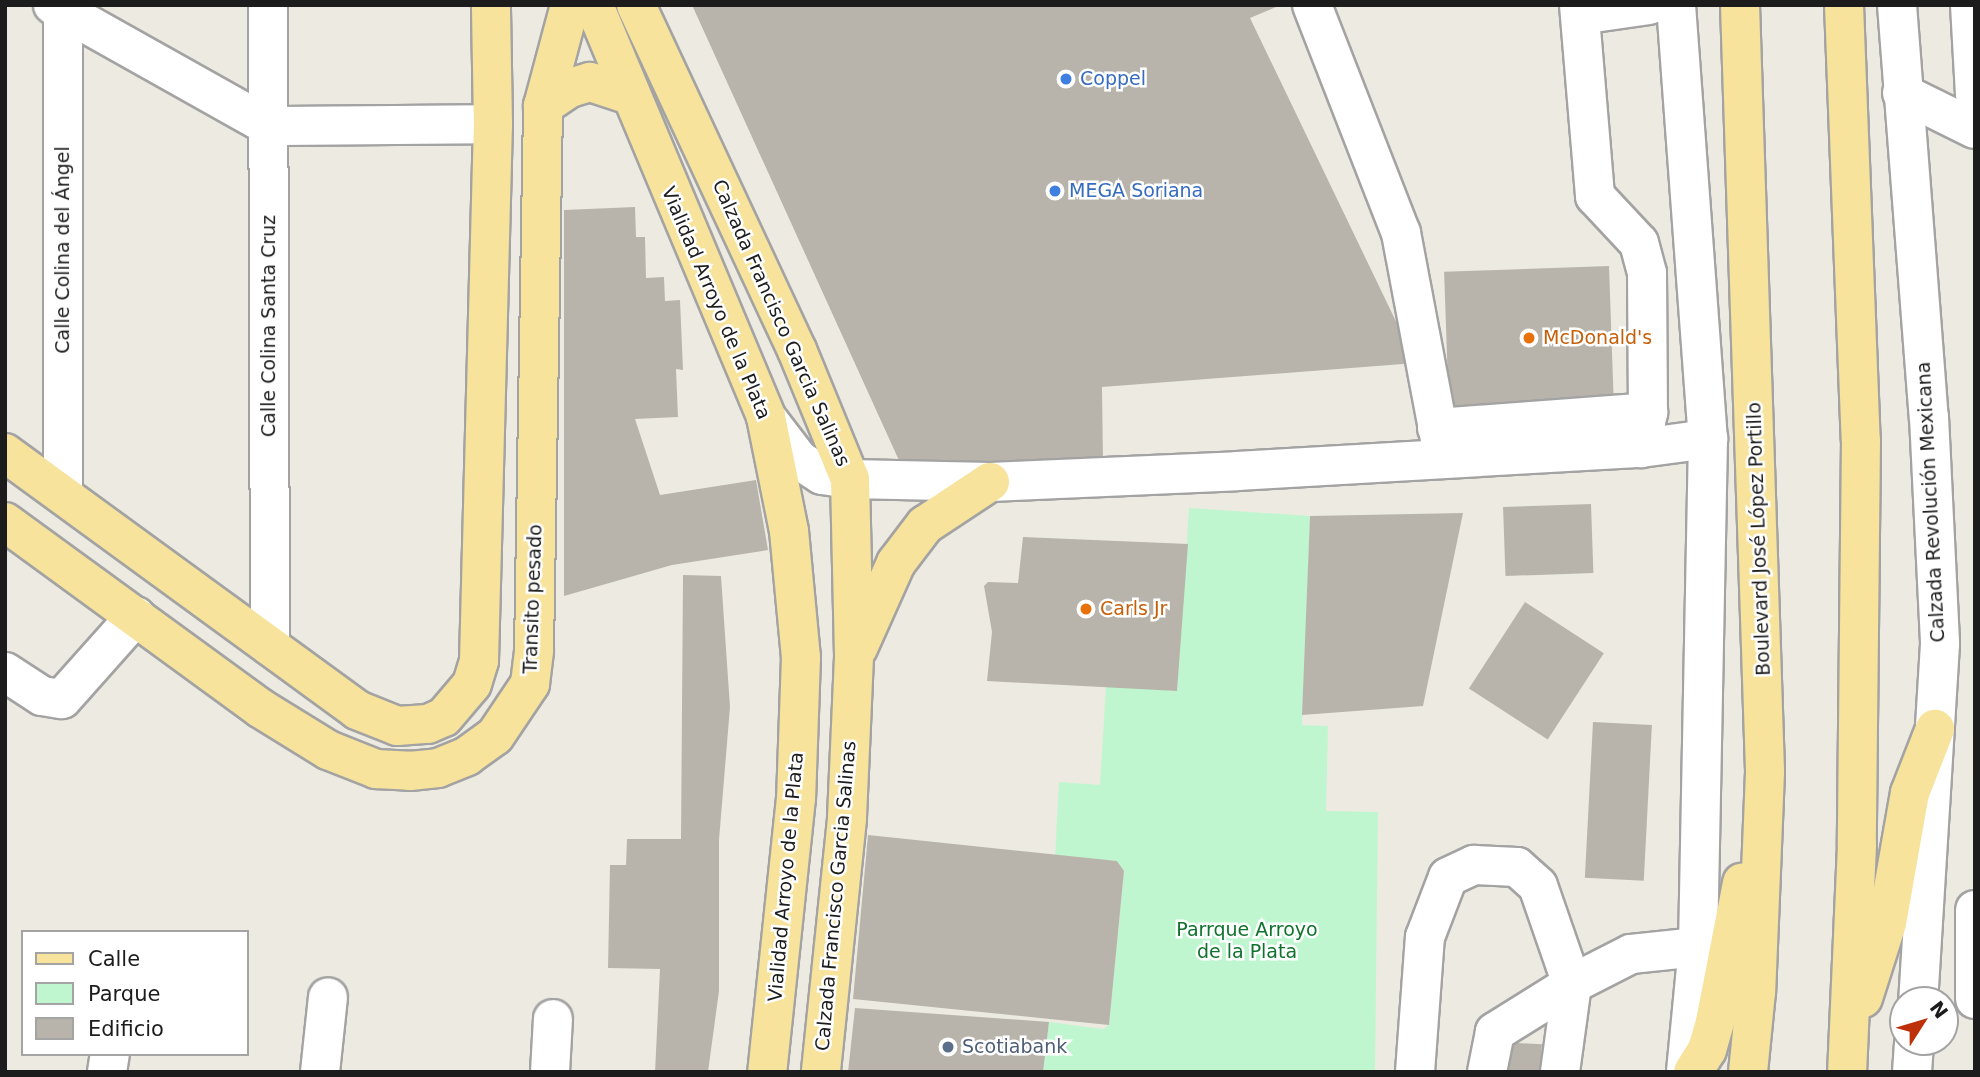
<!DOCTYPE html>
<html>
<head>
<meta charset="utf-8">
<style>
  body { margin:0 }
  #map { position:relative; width:1980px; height:1077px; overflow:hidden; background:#edebe1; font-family:"DejaVu Sans",sans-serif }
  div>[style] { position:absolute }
  .park>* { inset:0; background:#bff6cf }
  .building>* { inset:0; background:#b9b4ab; transform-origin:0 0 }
  .roads { filter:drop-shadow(2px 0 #a3a3a3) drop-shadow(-2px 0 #a3a3a3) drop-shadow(0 2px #a3a3a3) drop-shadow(0 -2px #a3a3a3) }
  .minor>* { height:38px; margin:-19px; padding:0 19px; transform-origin:19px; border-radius:19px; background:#fff }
  .major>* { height:38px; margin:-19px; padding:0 19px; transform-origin:19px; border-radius:19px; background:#f7e39c }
  .dots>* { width:19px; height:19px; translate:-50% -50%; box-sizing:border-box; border:4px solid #fff; border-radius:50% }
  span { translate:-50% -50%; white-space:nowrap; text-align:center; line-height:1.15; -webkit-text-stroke:5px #fff; paint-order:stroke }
  .shop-label { font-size:19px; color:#366cbe }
  .left { translate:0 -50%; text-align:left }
  .street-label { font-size:19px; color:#1c1c1c }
  .food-label { font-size:19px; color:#c56008 }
  .park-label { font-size:19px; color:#10732d }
  .service-label { font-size:19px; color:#4e5e75 }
  .frame { position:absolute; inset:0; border:7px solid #1c1c1c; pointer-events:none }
  .legend { position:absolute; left:21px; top:930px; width:228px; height:126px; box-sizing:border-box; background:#fff; border:2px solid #a4a4a4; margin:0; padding:9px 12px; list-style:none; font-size:21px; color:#1c1c1c }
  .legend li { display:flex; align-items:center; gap:14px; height:35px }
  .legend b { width:35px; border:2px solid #a4a4a4 }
  .north { position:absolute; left:1889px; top:986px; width:70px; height:70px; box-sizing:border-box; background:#fff; border:2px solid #a4a4a4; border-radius:50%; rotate:53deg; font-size:19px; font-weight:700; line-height:28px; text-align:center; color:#1c1c1c }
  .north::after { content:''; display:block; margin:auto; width:24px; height:32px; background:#be3009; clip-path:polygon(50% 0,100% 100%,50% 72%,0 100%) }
</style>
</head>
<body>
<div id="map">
  <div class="park">
    <div style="clip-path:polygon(1189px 508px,1310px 516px,1302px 725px,1328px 726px,1326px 811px,1378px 812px,1375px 1072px,1043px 1072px,1049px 1022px,1103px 1029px,1109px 1025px,1124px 872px,1117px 861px,1055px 857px,1059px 782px,1100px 785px,1106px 686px,1177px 691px)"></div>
  </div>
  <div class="building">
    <div style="clip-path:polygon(692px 5px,1281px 5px,1250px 18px,1416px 363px,1102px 387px,1103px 463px,902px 467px)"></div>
    <div style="clip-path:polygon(635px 207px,636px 237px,645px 237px,646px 278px,664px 277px,665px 301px,680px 300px,683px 370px,676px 369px,678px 417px,635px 419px,660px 495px,756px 480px,768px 550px,672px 565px,564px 596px,564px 210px)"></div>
    <div style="left:1609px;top:266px;width:138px;height:165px;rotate:88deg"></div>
    <div style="left:1591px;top:504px;width:69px;height:88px;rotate:88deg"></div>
    <div style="clip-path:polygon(1463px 513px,1423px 706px,1302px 715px,1310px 516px)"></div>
    <div style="clip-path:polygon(1023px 537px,1188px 544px,1177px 691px,987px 681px,992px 632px,984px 586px,988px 582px,1018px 583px)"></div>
    <div style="clip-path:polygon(683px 575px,721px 576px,730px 707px,719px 840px,719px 991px,708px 1072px,655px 1072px,660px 969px,608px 968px,610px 865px,626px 865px,627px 839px,681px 839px)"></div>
    <div style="left:1525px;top:602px;width:94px;height:103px;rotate:33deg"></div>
    <div style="left:1593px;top:722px;width:59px;height:156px;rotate:3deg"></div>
    <div style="clip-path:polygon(868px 835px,1117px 861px,1124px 871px,1109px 1025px,853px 999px)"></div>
    <div style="clip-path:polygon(855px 1008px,1049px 1022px,1043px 1072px,848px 1072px)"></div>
    <div style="left:1499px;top:1042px;width:43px;height:30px;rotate:3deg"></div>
  </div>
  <div class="roads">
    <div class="minor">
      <div style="left:53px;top:5px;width:248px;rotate:29.3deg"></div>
      <div style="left:269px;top:126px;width:224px;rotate:-0.5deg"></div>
      <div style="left:63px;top:5px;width:489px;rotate:90deg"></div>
      <div style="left:268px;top:5px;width:641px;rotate:89.82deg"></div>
      <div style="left:1312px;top:5px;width:245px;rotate:68.7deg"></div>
      <div style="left:1401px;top:233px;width:227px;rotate:79.3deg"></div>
      <div style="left:1579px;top:5px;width:192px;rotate:85.2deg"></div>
      <div style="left:1595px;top:196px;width:64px;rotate:46.9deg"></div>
      <div style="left:1639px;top:243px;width:31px;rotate:75deg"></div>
      <div style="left:1647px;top:273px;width:139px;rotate:89.6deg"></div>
      <div style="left:1648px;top:412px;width:37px;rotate:101deg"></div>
      <div style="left:1676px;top:5px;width:435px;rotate:85.8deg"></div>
      <div style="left:1708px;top:439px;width:508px;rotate:91.13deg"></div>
      <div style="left:1698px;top:947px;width:126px;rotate:95.5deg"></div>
      <div style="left:1897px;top:5px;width:413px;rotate:85.6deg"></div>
      <div style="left:1929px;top:417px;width:227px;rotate:87.2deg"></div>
      <div style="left:1940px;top:644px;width:357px;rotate:93.5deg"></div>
      <div style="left:1970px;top:5px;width:90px;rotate:86.8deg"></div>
      <div style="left:1580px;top:15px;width:70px;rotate:-8.2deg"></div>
      <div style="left:1902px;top:93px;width:81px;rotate:26.3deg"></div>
      <div style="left:766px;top:417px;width:54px;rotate:52.5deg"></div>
      <div style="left:799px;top:460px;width:27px;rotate:33deg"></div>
      <div style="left:822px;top:475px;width:28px;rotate:8deg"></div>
      <div style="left:850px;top:479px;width:140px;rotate:1.2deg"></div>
      <div style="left:990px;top:482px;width:247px;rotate:-2.5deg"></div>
      <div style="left:1237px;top:471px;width:405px;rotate:-3.3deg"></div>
      <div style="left:1641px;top:448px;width:68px;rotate:-7.7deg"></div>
      <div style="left:1437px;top:428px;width:212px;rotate:-4.3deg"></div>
      <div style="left:5px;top:672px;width:44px;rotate:33deg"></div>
      <div style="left:42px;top:696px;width:20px;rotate:9deg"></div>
      <div style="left:62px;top:699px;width:111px;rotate:-48.3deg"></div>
      <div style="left:1975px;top:910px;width:89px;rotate:90deg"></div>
      <div style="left:107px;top:1072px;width:18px;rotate:-81deg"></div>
      <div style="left:320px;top:1072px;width:75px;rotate:-83.9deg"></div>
      <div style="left:550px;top:1072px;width:53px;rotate:-86.8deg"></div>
      <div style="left:1415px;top:1072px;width:135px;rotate:-85.8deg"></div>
      <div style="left:1425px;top:937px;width:64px;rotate:-69deg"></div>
      <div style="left:1448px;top:877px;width:29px;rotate:-25deg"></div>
      <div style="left:1474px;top:865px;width:43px;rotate:2.7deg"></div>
      <div style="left:1517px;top:867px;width:28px;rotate:42deg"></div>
      <div style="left:1538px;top:886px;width:104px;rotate:70.9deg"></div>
      <div style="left:1572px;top:984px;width:91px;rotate:148.1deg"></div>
      <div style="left:1495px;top:1032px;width:41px;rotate:101.3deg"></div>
      <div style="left:1560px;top:1072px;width:89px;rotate:-82.2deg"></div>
      <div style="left:1572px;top:984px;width:66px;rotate:-27deg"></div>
      <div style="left:1631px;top:954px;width:67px;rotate:-6deg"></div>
      <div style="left:1912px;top:1072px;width:30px;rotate:-86deg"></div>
    </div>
    <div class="major">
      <div style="left:594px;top:5px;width:446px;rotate:67.3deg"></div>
      <div style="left:766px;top:417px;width:116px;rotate:78.6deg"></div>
      <div style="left:789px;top:531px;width:127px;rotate:84.6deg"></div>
      <div style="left:801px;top:657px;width:141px;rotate:92deg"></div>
      <div style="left:796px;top:798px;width:276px;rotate:96deg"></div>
      <div style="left:636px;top:5px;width:381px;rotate:65deg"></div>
      <div style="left:797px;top:350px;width:139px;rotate:67.7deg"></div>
      <div style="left:850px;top:479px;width:178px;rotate:88.7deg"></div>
      <div style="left:854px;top:657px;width:162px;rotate:92.5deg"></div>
      <div style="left:847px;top:819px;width:254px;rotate:95.9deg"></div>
      <div style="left:1740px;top:5px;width:767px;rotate:88.13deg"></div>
      <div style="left:1765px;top:772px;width:220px;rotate:92.3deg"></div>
      <div style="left:1756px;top:992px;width:80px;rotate:95.7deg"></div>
      <div style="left:1844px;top:5px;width:435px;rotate:87.8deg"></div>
      <div style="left:1861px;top:440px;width:405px;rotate:90.6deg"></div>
      <div style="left:1857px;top:845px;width:227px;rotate:92.5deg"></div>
      <div style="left:543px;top:106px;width:32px;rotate:-34deg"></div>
      <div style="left:570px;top:88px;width:21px;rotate:-17deg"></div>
      <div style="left:590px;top:82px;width:40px;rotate:18deg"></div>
      <div style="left:5px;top:453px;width:436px;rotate:36.1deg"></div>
      <div style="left:357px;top:710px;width:43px;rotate:21.8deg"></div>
      <div style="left:397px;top:726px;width:31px;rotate:-4deg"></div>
      <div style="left:428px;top:724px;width:17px;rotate:-24deg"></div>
      <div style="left:444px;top:717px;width:43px;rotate:-49.7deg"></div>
      <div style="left:472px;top:684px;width:24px;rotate:-73deg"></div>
      <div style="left:479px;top:661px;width:537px;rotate:-88.51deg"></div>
      <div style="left:493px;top:124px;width:119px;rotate:-91deg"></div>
      <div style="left:5px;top:522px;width:316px;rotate:36.1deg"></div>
      <div style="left:260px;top:708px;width:80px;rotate:31.7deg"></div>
      <div style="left:328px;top:750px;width:52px;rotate:21.6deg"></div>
      <div style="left:376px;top:769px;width:34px;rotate:3deg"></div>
      <div style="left:410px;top:771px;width:28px;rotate:-6deg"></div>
      <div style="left:438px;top:768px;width:31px;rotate:-22deg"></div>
      <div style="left:467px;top:756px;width:34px;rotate:-36deg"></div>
      <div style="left:495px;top:736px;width:63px;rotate:-56.1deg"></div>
      <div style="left:530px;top:684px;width:34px;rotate:-83deg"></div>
      <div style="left:534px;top:650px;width:544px;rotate:-89.05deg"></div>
      <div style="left:543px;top:106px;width:105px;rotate:-75deg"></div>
      <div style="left:858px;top:648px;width:93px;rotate:-65.9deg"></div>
      <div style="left:896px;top:563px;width:48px;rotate:-52.7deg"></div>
      <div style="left:925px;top:525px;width:78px;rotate:-33.5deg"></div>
      <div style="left:1863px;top:998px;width:79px;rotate:-72.3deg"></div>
      <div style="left:1887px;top:923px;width:132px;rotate:-80deg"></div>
      <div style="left:1910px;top:793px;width:69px;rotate:-68.7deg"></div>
      <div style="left:1693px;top:1072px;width:26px;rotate:-58deg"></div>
      <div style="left:1707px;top:1050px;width:29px;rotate:-74deg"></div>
      <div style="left:1715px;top:1022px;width:142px;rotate:-79deg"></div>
    </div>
  </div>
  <div class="dots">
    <div style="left:1066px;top:79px;background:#3f7fe0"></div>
    <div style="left:1055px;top:191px;background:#3f7fe0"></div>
    <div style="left:1529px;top:338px;background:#e8710a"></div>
    <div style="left:1086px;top:609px;background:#e8710a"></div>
    <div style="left:948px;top:1047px;background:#5c6f8a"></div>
  </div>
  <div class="shop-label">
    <span class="left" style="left:1080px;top:79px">Coppel</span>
    <span class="left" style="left:1069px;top:191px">MEGA Soriana</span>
  </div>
  <div class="street-label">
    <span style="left:63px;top:250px;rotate:-90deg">Calle Colina del Ángel</span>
    <span style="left:716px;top:303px;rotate:67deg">Vialidad Arroyo de la Plata</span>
    <span style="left:781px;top:323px;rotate:66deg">Calzada Francisco Garcia Salinas</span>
    <span style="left:269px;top:326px;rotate:-90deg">Calle Colina Santa Cruz</span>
    <span style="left:1931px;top:502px;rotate:-93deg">Calzada Revolución Mexicana</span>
    <span style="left:1759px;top:539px;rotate:-92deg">Boulevard José López Portillo</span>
    <span style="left:533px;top:599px;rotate:-88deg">Transito pesado</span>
    <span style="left:786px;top:877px;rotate:-85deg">Vialidad Arroyo de la Plata</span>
    <span style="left:836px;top:896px;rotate:-85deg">Calzada Francisco Garcia Salinas</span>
  </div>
  <div class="food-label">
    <span class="left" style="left:1543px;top:338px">McDonald's</span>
    <span class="left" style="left:1100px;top:609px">Carls Jr</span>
  </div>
  <div class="park-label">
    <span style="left:1247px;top:941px">Parrque Arroyo<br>de la Plata</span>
  </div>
  <div class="service-label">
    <span class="left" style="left:962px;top:1047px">Scotiabank</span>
  </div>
  <div class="frame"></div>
  <ul class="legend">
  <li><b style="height:9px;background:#f7e39c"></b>Calle</li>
  <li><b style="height:19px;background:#bff6cf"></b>Parque</li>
  <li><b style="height:19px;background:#b9b4ab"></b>Edificio</li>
  </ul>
  <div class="north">N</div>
</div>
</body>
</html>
